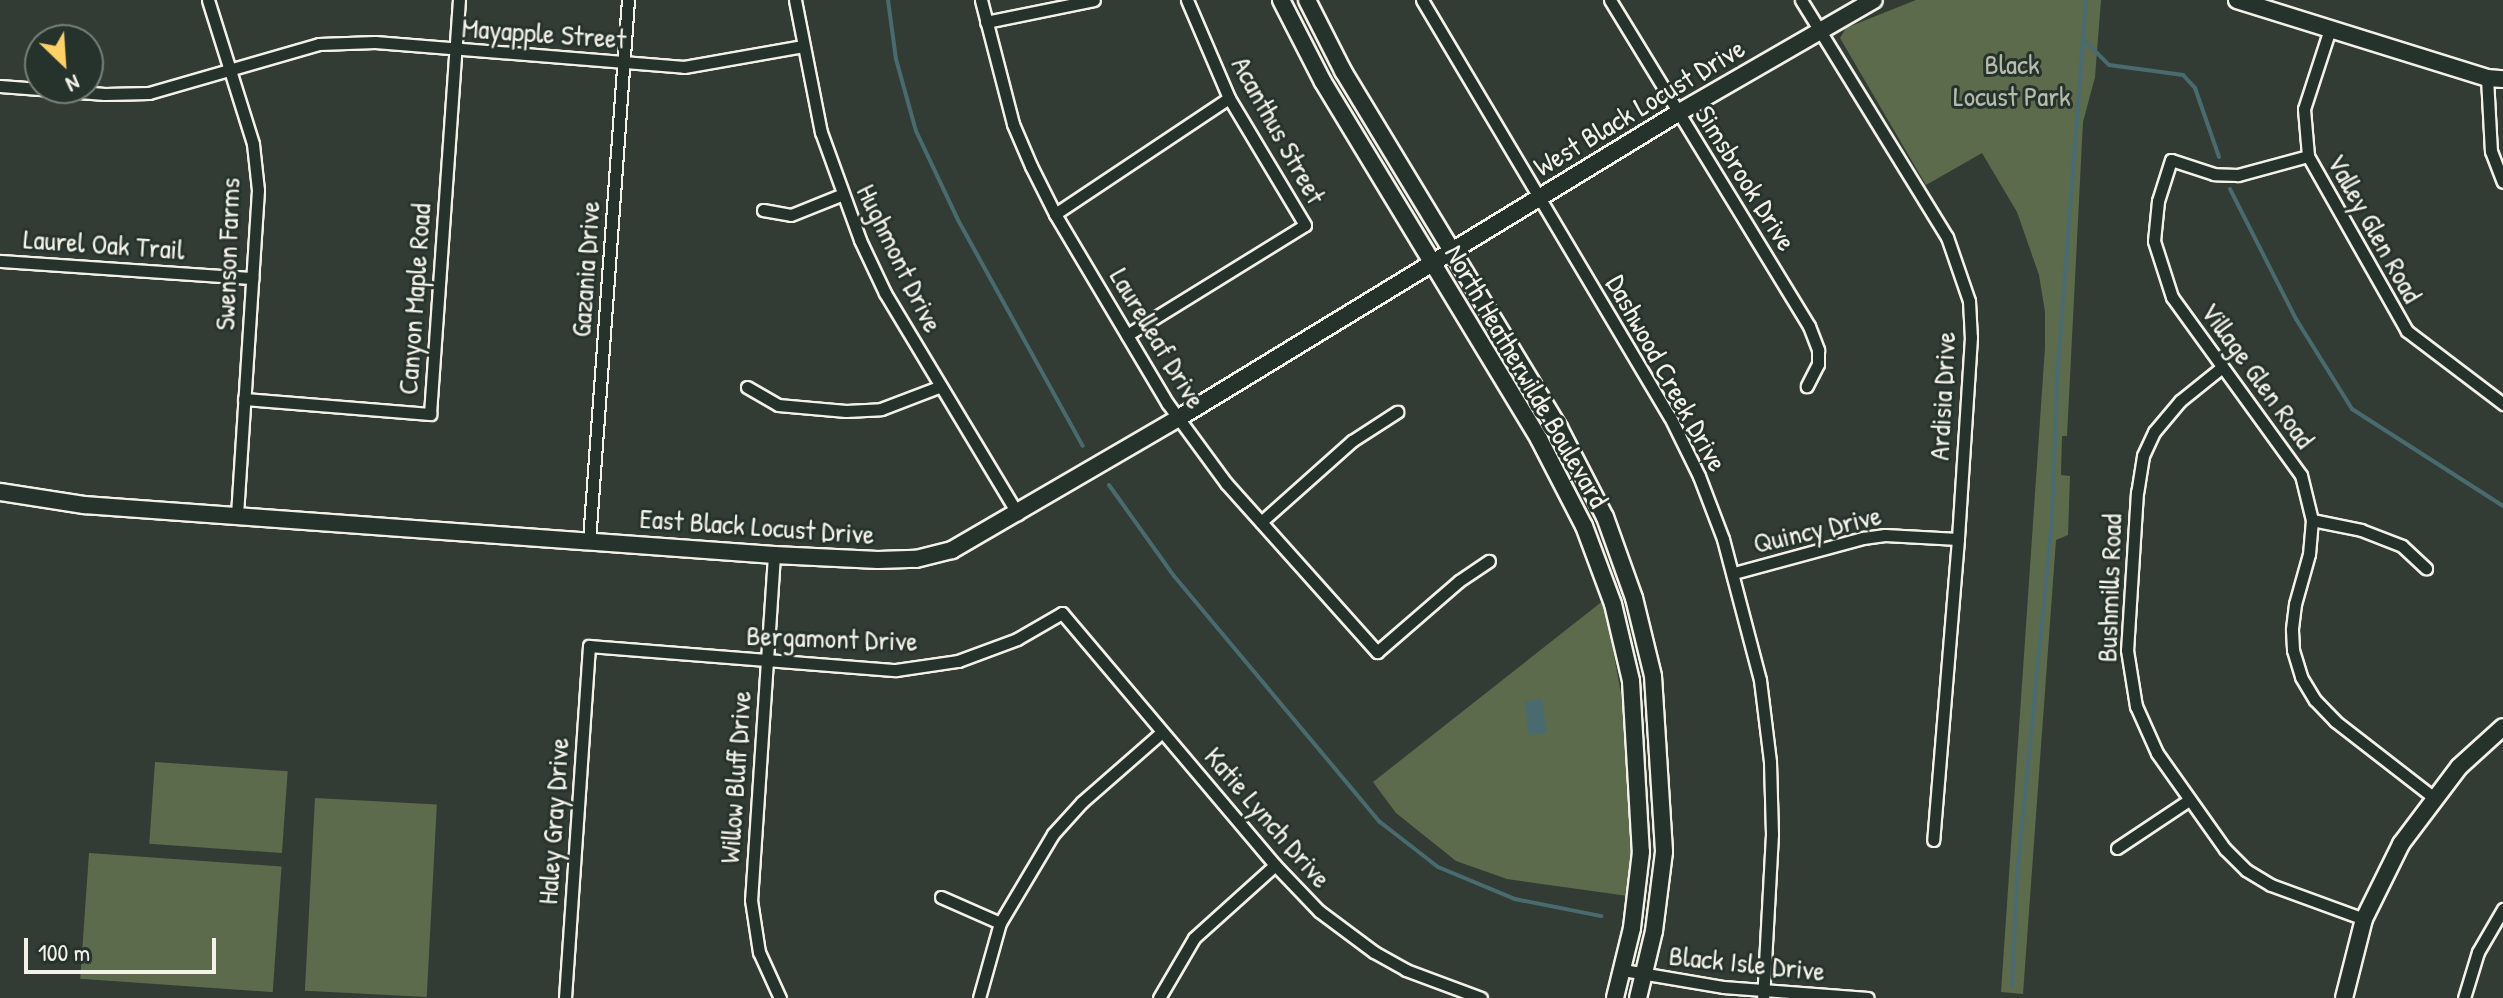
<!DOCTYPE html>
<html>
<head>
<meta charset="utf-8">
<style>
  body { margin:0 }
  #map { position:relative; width:2503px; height:998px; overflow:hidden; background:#333c34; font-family:"Patrick Hand",sans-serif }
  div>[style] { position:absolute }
  .green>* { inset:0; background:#5c6b4c; transform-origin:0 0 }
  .water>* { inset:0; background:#496b70; transform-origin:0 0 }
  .stream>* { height:4px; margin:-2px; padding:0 2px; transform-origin:2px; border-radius:2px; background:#496b70 }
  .roads { filter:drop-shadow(2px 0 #f4f1e8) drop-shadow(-2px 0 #f4f1e8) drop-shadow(0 2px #f4f1e8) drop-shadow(0 -2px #f4f1e8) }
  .street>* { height:11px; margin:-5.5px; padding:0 5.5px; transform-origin:5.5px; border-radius:5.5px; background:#26332d }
  .secondary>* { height:16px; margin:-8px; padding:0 8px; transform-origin:8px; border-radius:8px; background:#26332d }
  span { translate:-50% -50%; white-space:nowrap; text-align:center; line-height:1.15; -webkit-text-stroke:6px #26332d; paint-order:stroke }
  .street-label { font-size:28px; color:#f4f1e8 }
  .park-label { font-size:28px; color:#b7bbaa }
  .north { position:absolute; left:24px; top:24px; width:80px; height:80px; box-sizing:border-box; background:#26332d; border:2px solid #787f78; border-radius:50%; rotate:155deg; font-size:22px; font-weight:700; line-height:32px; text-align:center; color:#f4f1e8 }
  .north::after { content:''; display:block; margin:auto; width:28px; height:36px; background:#ffd166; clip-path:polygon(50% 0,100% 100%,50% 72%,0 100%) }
  .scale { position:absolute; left:24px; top:938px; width:192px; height:36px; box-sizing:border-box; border:4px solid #f4f1e8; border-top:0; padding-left:10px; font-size:24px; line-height:28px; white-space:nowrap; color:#f4f1e8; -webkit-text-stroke:6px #26332d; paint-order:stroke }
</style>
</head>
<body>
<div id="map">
  <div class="green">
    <div style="clip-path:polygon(1916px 0,2101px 0,2095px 77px,2083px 122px,2067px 436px,2062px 436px,2061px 475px,2070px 476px,2068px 535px,2056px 540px,2023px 994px,2001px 992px,2045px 347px,2045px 312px,2039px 275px,2017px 212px,1982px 153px,1926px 185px,1840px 38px,1846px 28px)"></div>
    <div style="clip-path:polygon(1604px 600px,1633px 760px,1634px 826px,1628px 896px,1507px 879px,1456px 861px,1396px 813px,1373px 782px)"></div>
    <div style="left:155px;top:762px;width:133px;height:82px;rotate:4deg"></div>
    <div style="left:315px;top:798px;width:122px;height:193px;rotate:3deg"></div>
    <div style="left:89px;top:853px;width:193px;height:126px;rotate:4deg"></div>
  </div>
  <div class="water">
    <div style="left:1542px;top:699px;width:34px;height:18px;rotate:82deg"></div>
  </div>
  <div class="stream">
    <div style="left:888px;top:0;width:60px;rotate:82.3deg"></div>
    <div style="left:896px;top:59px;width:75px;rotate:74.5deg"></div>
    <div style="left:916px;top:131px;width:98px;rotate:64.7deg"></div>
    <div style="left:958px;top:220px;width:258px;rotate:61.1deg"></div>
    <div style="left:2083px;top:39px;width:37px;rotate:45deg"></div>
    <div style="left:2109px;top:65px;width:75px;rotate:7.7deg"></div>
    <div style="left:2183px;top:75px;width:18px;rotate:47deg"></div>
    <div style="left:2195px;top:88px;width:73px;rotate:70.8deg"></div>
    <div style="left:2230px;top:189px;width:146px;rotate:63.1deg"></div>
    <div style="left:2296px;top:319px;width:106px;rotate:58.1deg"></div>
    <div style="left:2352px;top:409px;width:179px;rotate:32.7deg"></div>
    <div style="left:1109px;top:485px;width:112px;rotate:54.5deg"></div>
    <div style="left:1174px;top:576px;width:321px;rotate:50.1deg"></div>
    <div style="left:1380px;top:822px;width:73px;rotate:37.8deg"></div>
    <div style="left:1438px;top:867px;width:83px;rotate:22.6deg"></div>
    <div style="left:1515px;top:899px;width:88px;rotate:11.2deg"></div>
    <div style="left:2012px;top:986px;width:109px;rotate:-87.4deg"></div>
    <div style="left:2017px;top:877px;width:359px;rotate:-84.4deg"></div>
    <div style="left:2052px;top:520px;width:142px;rotate:-88deg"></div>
    <div style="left:2057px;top:378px;width:379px;rotate:-85.6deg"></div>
  </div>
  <div class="roads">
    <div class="street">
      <div style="left:208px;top:0;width:151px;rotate:72.6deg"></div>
      <div style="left:253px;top:144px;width:46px;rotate:83.8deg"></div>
      <div style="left:258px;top:190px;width:326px;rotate:93.7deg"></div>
      <div style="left:795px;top:0;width:135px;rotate:78.9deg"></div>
      <div style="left:821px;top:132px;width:115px;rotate:70.1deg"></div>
      <div style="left:860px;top:240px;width:59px;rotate:64.7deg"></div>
      <div style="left:885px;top:293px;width:258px;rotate:59deg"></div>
      <div style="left:981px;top:0;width:128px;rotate:75.5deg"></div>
      <div style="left:1013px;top:124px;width:46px;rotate:66.8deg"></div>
      <div style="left:1031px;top:166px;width:54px;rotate:63.4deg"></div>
      <div style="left:1055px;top:214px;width:221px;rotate:59.3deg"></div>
      <div style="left:1168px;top:404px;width:98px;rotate:53.7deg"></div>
      <div style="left:1226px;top:483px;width:227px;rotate:48.2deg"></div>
      <div style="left:1377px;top:652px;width:108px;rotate:-40.9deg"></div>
      <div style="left:1459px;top:581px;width:36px;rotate:-34deg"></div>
      <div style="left:1422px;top:0;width:485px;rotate:59.3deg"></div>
      <div style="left:1670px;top:417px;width:66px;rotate:63.8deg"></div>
      <div style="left:1699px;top:476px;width:67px;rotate:69.1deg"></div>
      <div style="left:1723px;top:539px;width:146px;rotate:75.3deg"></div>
      <div style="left:1760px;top:680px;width:83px;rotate:83deg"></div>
      <div style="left:1770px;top:762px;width:72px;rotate:88.4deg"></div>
      <div style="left:1772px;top:834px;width:164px;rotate:93.1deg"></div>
      <div style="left:1610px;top:0;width:382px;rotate:58.6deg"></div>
      <div style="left:1809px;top:326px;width:26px;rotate:69deg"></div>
      <div style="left:1818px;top:350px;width:14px;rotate:90deg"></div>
      <div style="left:1818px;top:364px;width:25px;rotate:117deg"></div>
      <div style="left:1801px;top:0;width:278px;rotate:58.4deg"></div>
      <div style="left:1947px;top:237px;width:68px;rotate:71deg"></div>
      <div style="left:1969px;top:301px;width:36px;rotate:87deg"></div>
      <div style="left:1971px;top:337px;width:202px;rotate:93.7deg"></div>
      <div style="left:1958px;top:539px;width:302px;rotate:94.7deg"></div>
      <div style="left:986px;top:22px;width:110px;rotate:-11.5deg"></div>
      <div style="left:2330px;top:29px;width:84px;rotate:108deg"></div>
      <div style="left:2304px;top:109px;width:47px;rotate:85.1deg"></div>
      <div style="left:2308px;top:156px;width:201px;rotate:60.5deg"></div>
      <div style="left:2407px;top:331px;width:121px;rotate:37.2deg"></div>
      <div style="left:2487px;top:78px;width:73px;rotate:86.9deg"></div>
      <div style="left:2491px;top:151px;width:33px;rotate:69deg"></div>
      <div style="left:0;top:86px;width:105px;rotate:4.4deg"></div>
      <div style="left:105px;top:94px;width:44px;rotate:-1.3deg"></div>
      <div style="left:149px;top:93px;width:177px;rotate:-16.1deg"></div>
      <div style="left:319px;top:44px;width:56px;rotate:-2deg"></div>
      <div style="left:375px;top:42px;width:310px;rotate:4.6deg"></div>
      <div style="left:684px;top:67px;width:121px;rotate:-10deg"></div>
      <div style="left:2308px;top:156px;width:73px;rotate:164.8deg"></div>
      <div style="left:2238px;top:175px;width:24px;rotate:-178deg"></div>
      <div style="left:2214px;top:174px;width:45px;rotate:-162deg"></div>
      <div style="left:2171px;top:160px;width:43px;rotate:107.6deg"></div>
      <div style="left:2158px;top:201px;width:40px;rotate:95.7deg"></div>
      <div style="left:2154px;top:241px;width:59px;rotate:72.2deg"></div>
      <div style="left:2172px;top:297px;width:220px;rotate:54.1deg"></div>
      <div style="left:2301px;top:475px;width:46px;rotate:76.3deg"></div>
      <div style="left:2312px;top:520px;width:34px;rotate:95deg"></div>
      <div style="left:2309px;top:554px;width:52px;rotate:105.6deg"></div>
      <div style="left:2295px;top:604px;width:26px;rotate:97deg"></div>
      <div style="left:2292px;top:630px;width:20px;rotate:87deg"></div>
      <div style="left:2293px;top:650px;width:28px;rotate:73deg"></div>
      <div style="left:2301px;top:677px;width:27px;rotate:59deg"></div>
      <div style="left:2315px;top:700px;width:29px;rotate:46deg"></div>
      <div style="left:2335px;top:721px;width:124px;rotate:37.8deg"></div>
      <div style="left:763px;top:210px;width:28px;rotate:10deg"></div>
      <div style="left:791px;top:215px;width:54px;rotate:-21.8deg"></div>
      <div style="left:1055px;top:214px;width:209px;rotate:-33.7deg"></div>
      <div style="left:0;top:261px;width:253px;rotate:3.9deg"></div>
      <div style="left:1127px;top:335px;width:209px;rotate:-31.7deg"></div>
      <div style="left:1305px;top:225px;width:148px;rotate:-120.9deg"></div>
      <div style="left:1229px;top:98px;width:107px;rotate:-113.2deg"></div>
      <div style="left:2221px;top:368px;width:53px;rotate:141.2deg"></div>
      <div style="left:2180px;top:401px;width:40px;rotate:130deg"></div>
      <div style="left:2154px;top:432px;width:26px;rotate:115deg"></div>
      <div style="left:2143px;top:456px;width:36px;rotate:99deg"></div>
      <div style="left:2137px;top:492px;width:158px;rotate:93.6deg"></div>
      <div style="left:2127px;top:650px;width:57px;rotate:80.9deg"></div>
      <div style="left:2136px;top:706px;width:51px;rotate:65.9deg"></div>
      <div style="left:2157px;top:753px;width:118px;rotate:54.7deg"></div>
      <div style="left:2225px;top:849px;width:30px;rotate:45deg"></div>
      <div style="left:2246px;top:870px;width:29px;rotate:31deg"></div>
      <div style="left:2271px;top:885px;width:99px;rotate:20.1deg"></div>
      <div style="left:747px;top:387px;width:36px;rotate:30deg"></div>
      <div style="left:778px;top:405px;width:68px;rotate:5deg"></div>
      <div style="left:846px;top:411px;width:35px;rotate:-3deg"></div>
      <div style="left:881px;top:409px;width:62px;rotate:-20.8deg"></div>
      <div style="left:244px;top:399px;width:187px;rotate:4.6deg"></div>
      <div style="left:430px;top:414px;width:415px;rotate:-86deg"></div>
      <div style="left:2312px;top:520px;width:50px;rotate:11.5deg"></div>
      <div style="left:2361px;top:530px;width:44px;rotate:21.3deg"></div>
      <div style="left:2402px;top:546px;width:33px;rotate:43deg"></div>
      <div style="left:1261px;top:522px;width:122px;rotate:-41.7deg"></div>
      <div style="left:1352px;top:441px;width:54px;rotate:-32.8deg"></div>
      <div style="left:589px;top:541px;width:542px;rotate:-85.88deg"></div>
      <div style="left:774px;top:555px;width:346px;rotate:93.8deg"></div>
      <div style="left:751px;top:900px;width:53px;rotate:81.3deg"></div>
      <div style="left:759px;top:952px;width:51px;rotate:65.5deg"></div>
      <div style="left:1734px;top:573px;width:134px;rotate:-15.2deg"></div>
      <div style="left:1863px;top:538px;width:22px;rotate:-8deg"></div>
      <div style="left:1885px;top:535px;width:73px;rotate:3.1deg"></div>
      <div style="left:2117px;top:848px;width:87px;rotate:-33.7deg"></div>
      <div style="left:941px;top:897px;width:64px;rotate:23.8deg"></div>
      <div style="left:1623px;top:970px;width:101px;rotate:9.6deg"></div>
      <div style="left:1723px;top:987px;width:145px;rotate:4.3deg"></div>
      <div style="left:565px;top:998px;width:353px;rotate:-86.1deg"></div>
      <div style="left:589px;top:646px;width:308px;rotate:4.5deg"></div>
      <div style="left:896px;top:670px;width:63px;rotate:-8.3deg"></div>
      <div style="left:958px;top:661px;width:63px;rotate:-20.4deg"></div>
      <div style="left:1017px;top:639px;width:52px;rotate:-30deg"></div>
      <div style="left:1062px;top:613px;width:330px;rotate:49.8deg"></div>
      <div style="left:1275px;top:865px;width:64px;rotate:46.3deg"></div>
      <div style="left:1319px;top:911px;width:69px;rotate:36.7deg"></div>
      <div style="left:1374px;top:952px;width:37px;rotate:29deg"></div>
      <div style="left:1406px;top:970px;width:80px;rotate:20.5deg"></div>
      <div style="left:979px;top:998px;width:78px;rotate:-74.4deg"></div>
      <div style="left:1000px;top:923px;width:104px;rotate:-59.2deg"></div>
      <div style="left:1053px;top:834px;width:43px;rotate:-47.8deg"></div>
      <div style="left:1082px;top:802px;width:106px;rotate:-41.2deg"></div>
      <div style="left:1159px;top:998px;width:69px;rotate:-59.7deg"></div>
      <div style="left:1194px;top:938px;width:109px;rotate:-42deg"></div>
      <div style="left:2464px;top:998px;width:48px;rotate:-73.1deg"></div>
      <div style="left:2478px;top:952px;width:50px;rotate:-59.8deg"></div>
    </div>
    <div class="secondary">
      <div style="left:1281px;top:0;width:92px;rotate:62.9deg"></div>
      <div style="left:1323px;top:82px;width:417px;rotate:58.8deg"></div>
      <div style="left:1539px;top:439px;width:98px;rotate:62.7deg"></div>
      <div style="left:1584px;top:526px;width:83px;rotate:69.6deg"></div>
      <div style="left:1613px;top:604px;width:79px;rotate:76.8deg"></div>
      <div style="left:1631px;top:681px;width:171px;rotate:86.7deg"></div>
      <div style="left:1641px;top:852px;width:77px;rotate:96.8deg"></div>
      <div style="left:1632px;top:928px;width:72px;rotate:103.7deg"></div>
      <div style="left:1307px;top:0;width:80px;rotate:63.1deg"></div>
      <div style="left:1343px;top:71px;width:417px;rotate:58.8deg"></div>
      <div style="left:1559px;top:428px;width:100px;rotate:62.7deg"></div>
      <div style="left:1605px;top:517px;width:86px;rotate:70.3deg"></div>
      <div style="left:1634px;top:598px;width:80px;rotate:76.3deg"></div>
      <div style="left:1653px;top:676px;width:176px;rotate:86.4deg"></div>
      <div style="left:1664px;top:852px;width:80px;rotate:97.2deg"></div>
      <div style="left:1654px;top:931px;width:69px;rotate:103.4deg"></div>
      <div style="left:2237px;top:0;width:262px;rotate:17.3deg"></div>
      <div style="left:2487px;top:78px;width:16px;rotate:4deg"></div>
      <div style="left:0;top:492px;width:85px;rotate:8.8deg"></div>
      <div style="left:84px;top:505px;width:692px;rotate:4.14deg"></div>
      <div style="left:774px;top:555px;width:104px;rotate:2.8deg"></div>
      <div style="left:878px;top:560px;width:38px;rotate:-2deg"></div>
      <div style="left:916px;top:559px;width:37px;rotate:-14deg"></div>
      <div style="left:952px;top:550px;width:260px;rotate:-30.2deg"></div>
      <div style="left:1177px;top:419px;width:587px;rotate:-31.42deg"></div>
      <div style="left:1678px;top:113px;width:226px;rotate:-30deg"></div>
      <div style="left:2344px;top:998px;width:81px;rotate:-75.8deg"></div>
      <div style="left:2364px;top:919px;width:84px;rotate:-63.7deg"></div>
      <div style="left:2401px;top:844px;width:96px;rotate:-53deg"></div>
      <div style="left:2459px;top:767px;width:59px;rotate:-42.3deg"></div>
    </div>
  </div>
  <div class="street-label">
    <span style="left:544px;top:33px;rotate:4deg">Mayapple Street</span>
    <span style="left:1639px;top:107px;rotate:-31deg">West Black Locust Drive</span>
    <span style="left:1279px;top:130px;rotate:61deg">Acanthus Street</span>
    <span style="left:1746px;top:178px;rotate:58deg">Simsbrook Drive</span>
    <span style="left:2375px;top:228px;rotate:61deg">Valley Glen Road</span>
    <span style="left:104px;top:244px;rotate:4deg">Laurel Oak Trail</span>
    <span style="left:227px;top:254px;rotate:-88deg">Swenson Farms</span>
    <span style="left:900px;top:258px;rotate:64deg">Hughmont Drive</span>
    <span style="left:585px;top:269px;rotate:-86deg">Gazania Drive</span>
    <span style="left:414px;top:299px;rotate:-86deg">Canyon Maple Road</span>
    <span style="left:1158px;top:338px;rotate:59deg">Laurelleaf Drive</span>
    <span style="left:1667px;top:373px;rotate:61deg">Dashwood Creek Drive</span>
    <span style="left:2258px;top:375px;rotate:54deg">Village Glen Road</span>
    <span style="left:1527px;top:376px;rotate:60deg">North Heatherwilde Boulevard</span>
    <span style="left:1942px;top:396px;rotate:-87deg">Ardisia Drive</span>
    <span style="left:757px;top:526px;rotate:4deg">East Black Locust Drive</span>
    <span style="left:1817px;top:529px;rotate:-13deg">Quincy Drive</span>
    <span style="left:2109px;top:588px;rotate:-88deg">Bushmills Road</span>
    <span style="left:832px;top:638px;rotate:2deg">Bergamont Drive</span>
    <span style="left:735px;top:777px;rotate:-86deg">Willow Bluff Drive</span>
    <span style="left:1268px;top:817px;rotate:49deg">Katie Lynch Drive</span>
    <span style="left:553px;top:821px;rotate:-86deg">Haley Gray Drive</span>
    <span style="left:1747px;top:963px;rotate:6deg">Black Isle Drive</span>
  </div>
  <div class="park-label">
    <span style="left:2012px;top:80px">Black<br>Locust Park</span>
  </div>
  <div class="north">N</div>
  <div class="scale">100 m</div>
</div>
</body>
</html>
